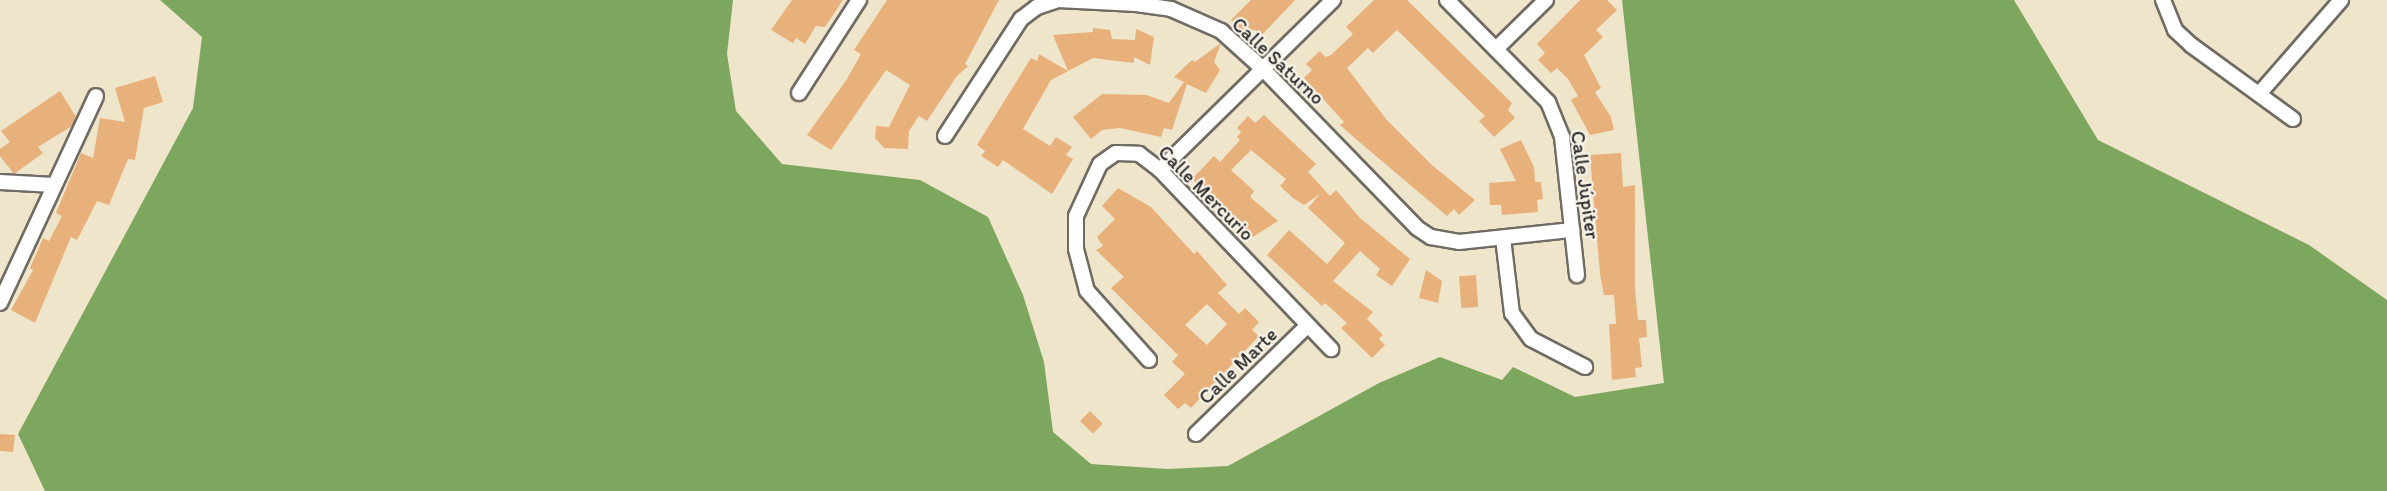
<!DOCTYPE html>
<html>
<head>
<meta charset="utf-8">
<style>
  body { margin:0 }
  #map { position:relative; width:2387px; height:491px; overflow:hidden; background:#efe5ca; font-family:Itim,sans-serif }
  div>[style] { position:absolute }
  .forest>* { inset:0; background:#7da65f }
  .building>* { inset:0; background:#e8b17b; transform-origin:0 0 }
  .roads { filter:drop-shadow(2px 0 #706c63) drop-shadow(-2px 0 #706c63) drop-shadow(0 2px #706c63) drop-shadow(0 -2px #706c63) }
  .minor>* { height:14px; margin:-7px; padding:0 7px; transform-origin:7px; border-radius:7px; background:#fff }
  span { translate:-50% -50%; white-space:nowrap; text-align:center; line-height:1.15; -webkit-text-stroke:4.5px #f7f3e8; paint-order:stroke }
  .street-label { font-size:20px; color:#2b2b2b }
</style>
</head>
<body>
<div id="map">
  <div class="forest">
    <div style="clip-path:polygon(160px 0,733px 0,727px 54px,736px 111px,782px 164px,920px 180px,988px 217px,1023px 295px,1044px 362px,1053px 432px,1091px 464px,1168px 469px,1228px 466px,1379px 383px,1440px 357px,1502px 380px,1513px 367px,1575px 397px,1664px 383px,1622px 0,2014px 0,2098px 140px,2309px 245px,2387px 300px,2387px 491px,45px 491px,18px 434px,193px 108px,202px 37px)"></div>
  </div>
  <div class="building">
    <div style="clip-path:polygon(792px 0,843px 0,825px 27px,816px 26px,805px 44px,796px 38px,793px 43px,771px 30px)"></div>
    <div style="clip-path:polygon(887px 0,999px 0,965px 64px,968px 66px,957px 76px,927px 121px,919px 116px,909px 131px,908px 149px,884px 148px,875px 138px,876px 126px,889px 127px,910px 85px,886px 70px,831px 150px,807px 135px,847px 79px,861px 54px,854px 50px)"></div>
    <div style="clip-path:polygon(1251px 0,1295px 0,1261px 36px,1254px 29px,1248px 36px,1231px 20px)"></div>
    <div style="clip-path:polygon(1374px 0,1407px 0,1512px 103px,1508px 110px,1515px 118px,1494px 137px,1479px 121px,1485px 116px,1397px 30px,1373px 53px,1368px 48px,1347px 68px,1386px 119px,1433px 166px,1475px 200px,1459px 215px,1454px 209px,1447px 216px,1357px 140px,1340px 125px,1344px 122px,1304px 78px,1312px 70px,1306px 64px,1320px 51px,1325px 57px,1331px 55px,1353px 34px,1346px 27px)"></div>
    <div style="clip-path:polygon(1580px 0,1607px 0,1617px 10px,1596px 30px,1603px 37px,1584px 55px,1601px 88px,1595px 92px,1611px 117px,1614px 130px,1590px 135px,1571px 100px,1578px 96px,1568px 79px,1557px 68px,1551px 73px,1538px 60px,1545px 53px,1537px 44px)"></div>
    <div style="clip-path:polygon(1093px 28px,1110px 30px,1112px 39px,1135px 40px,1136px 29px,1154px 37px,1150px 65px,1134px 57px,1134px 63px,1093px 58px,1051px 80px,1023px 129px,1050px 146px,1056px 137px,1072px 147px,1066px 155px,1073px 159px,1052px 194px,1003px 160px,998px 167px,981px 156px,985px 151px,977px 145px,1031px 58px,1037px 61px,1039px 54px,1068px 71px,1053px 35px,1093px 32px)"></div>
    <div style="clip-path:polygon(1221px 43px,1214px 62px,1220px 70px,1206px 93px,1187px 84px,1172px 130px,1164px 128px,1161px 137px,1120px 128px,1102px 130px,1091px 139px,1073px 117px,1102px 94px,1146px 95px,1169px 103px,1184px 82px,1174px 77px,1192px 60px,1195px 62px)"></div>
    <div style="clip-path:polygon(155px 76px,163px 102px,144px 108px,135px 160px,128px 159px,109px 205px,97px 201px,77px 240px,71px 237px,35px 323px,11px 310px,33px 270px,30px 268px,43px 238px,49px 241px,62px 216px,56px 213px,81px 153px,93px 158px,100px 118px,125px 122px,115px 88px)"></div>
    <div style="clip-path:polygon(60px 91px,76px 117px,72px 126px,38px 147px,43px 153px,14px 174px,0 156px,0 149px,10px 142px,1px 131px)"></div>
    <div style="clip-path:polygon(1264px 115px,1316px 164px,1308px 172px,1330px 196px,1336px 190px,1360px 218px,1410px 259px,1392px 286px,1376px 275px,1380px 269px,1360px 251px,1333px 281px,1373px 312px,1367px 319px,1383px 335px,1379px 339px,1385px 345px,1372px 358px,1341px 328px,1347px 323px,1325px 303px,1322px 306px,1267px 255px,1289px 230px,1327px 264px,1345px 243px,1308px 208px,1320px 194px,1304px 205px,1293px 198px,1280px 186px,1286px 179px,1251px 150px,1231px 170px,1254px 191px,1250px 197px,1278px 221px,1253px 237px,1192px 179px,1214px 156px,1220px 162px,1240px 140px,1237px 137px,1241px 132px,1237px 128px,1248px 116px,1255px 123px)"></div>
    <div style="clip-path:polygon(1521px 140px,1534px 167px,1535px 182px,1541px 182px,1543px 199px,1537px 200px,1538px 212px,1502px 215px,1501px 205px,1490px 205px,1489px 183px,1516px 181px,1500px 149px)"></div>
    <div style="clip-path:polygon(1621px 153px,1623px 187px,1635px 185px,1635px 289px,1638px 320px,1646px 320px,1647px 337px,1639px 338px,1642px 367px,1635px 368px,1636px 377px,1612px 380px,1609px 324px,1616px 324px,1614px 295px,1604px 295px,1600px 274px,1590px 155px)"></div>
    <div style="clip-path:polygon(evenodd,1118px 188px,1151px 207px,1194px 254px,1197px 251px,1227px 285px,1218px 293px,1239px 314px,1245px 308px,1259px 322px,1252px 330px,1259px 336px,1191px 408px,1185px 403px,1178px 409px,1164px 395px,1185px 374px,1172px 362px,1178px 355px,1111px 288px,1124px 277px,1096px 250px,1103px 246px,1097px 237px,1115px 219px,1102px 206px,1118px 188px,1207px 304px,1227px 324px,1207px 345px,1185px 325px,1207px 304px)"></div>
    <div style="clip-path:polygon(1426px 270px,1442px 281px,1438px 303px,1419px 298px)"></div>
    <div style="left:1476px;top:275px;width:32px;height:17px;rotate:86deg"></div>
    <div style="left:1090px;top:411px;width:18px;height:14px;rotate:45deg"></div>
    <div style="clip-path:polygon(0 434px,15px 435px,13px 452px,0 451px)"></div>
  </div>
  <div class="roads">
    <div class="minor">
      <div style="left:1447px;top:0;width:144px;rotate:45.3deg"></div>
      <div style="left:1548px;top:102px;width:38px;rotate:68deg"></div>
      <div style="left:1562px;top:137px;width:139px;rotate:83.8deg"></div>
      <div style="left:2163px;top:0;width:32px;rotate:68deg"></div>
      <div style="left:2175px;top:30px;width:22px;rotate:43deg"></div>
      <div style="left:2191px;top:45px;width:126px;rotate:36deg"></div>
      <div style="left:1496px;top:49px;width:70px;rotate:-44.4deg"></div>
      <div style="left:799px;top:93px;width:111px;rotate:-57.2deg"></div>
      <div style="left:2259px;top:94px;width:125px;rotate:-48.9deg"></div>
      <div style="left:945px;top:136px;width:140px;rotate:-57deg"></div>
      <div style="left:1021px;top:19px;width:20px;rotate:-37deg"></div>
      <div style="left:1037px;top:7px;width:22px;rotate:-18deg"></div>
      <div style="left:1058px;top:0;width:78px;rotate:2.9deg"></div>
      <div style="left:1136px;top:4px;width:35px;rotate:8deg"></div>
      <div style="left:1171px;top:9px;width:55px;rotate:23.7deg"></div>
      <div style="left:1221px;top:31px;width:57px;rotate:42.1deg"></div>
      <div style="left:1263px;top:69px;width:221px;rotate:45.9deg"></div>
      <div style="left:1417px;top:228px;width:17px;rotate:33deg"></div>
      <div style="left:1431px;top:237px;width:28px;rotate:10deg"></div>
      <div style="left:1459px;top:242px;width:114px;rotate:-6.1deg"></div>
      <div style="left:1160px;top:170px;width:243px;rotate:-44.5deg"></div>
      <div style="left:0;top:182px;width:54px;rotate:3.2deg"></div>
      <div style="left:1503px;top:238px;width:76px;rotate:83.2deg"></div>
      <div style="left:1512px;top:313px;width:32px;rotate:54deg"></div>
      <div style="left:1531px;top:339px;width:61px;rotate:27.4deg"></div>
      <div style="left:0;top:303px;width:228px;rotate:-65.1deg"></div>
      <div style="left:1149px;top:360px;width:93px;rotate:-131.9deg"></div>
      <div style="left:1087px;top:291px;width:43px;rotate:-104.7deg"></div>
      <div style="left:1076px;top:249px;width:33px;rotate:-90deg"></div>
      <div style="left:1076px;top:216px;width:57px;rotate:-65.2deg"></div>
      <div style="left:1100px;top:164px;width:19px;rotate:-35deg"></div>
      <div style="left:1116px;top:153px;width:23px;rotate:2deg"></div>
      <div style="left:1139px;top:154px;width:26px;rotate:37deg"></div>
      <div style="left:1160px;top:170px;width:248px;rotate:46.3deg"></div>
      <div style="left:1196px;top:434px;width:156px;rotate:-44.2deg"></div>
    </div>
  </div>
  <div class="street-label">
    <span style="left:1278px;top:61px;rotate:43deg">Calle Saturno</span>
    <span style="left:1585px;top:185px;rotate:82deg">Calle Júpiter</span>
    <span style="left:1206px;top:193px;rotate:45deg">Calle Mercurio</span>
    <span style="left:1238px;top:366px;rotate:-44deg">Calle Marte</span>
  </div>
</div>
</body>
</html>
